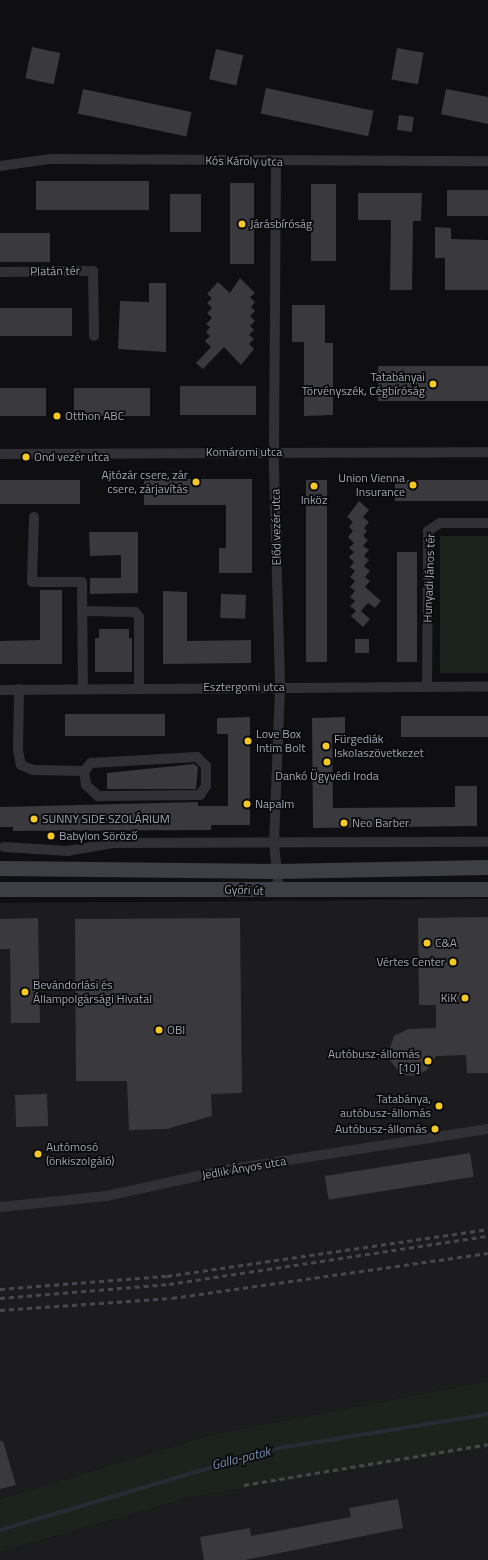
<!DOCTYPE html>
<html>
<head>
<meta charset="utf-8">
<style>
  body { margin:0 }
  #map { position:relative; width:488px; height:1560px; overflow:hidden; background:#0f0f11; font-family:"Titillium Web",sans-serif }
  div>[style] { position:absolute }
  .built>* { inset:0; background:#1c1b1e }
  .green>* { inset:0; background:#1c231d; transform-origin:0 0 }
  .stream>* { height:4px; margin:-2px; padding:0 2px; transform-origin:2px; border-radius:2px; background:#262c34 }
  .building>* { inset:0; background:#39393e; transform-origin:0 0 }
  .street>* { height:10px; margin:-5px; padding:0 5px; transform-origin:5px; border-radius:5px; background:#303036 }
  .secondary>* { height:15px; margin:-7.5px; padding:0 7.5px; transform-origin:7.5px; border-radius:7.5px; background:#3e3f46 }
  .rail>* { height:3px; margin-top:-1.5px; transform-origin:0; background:repeating-linear-gradient(90deg,#47484f 0 5px,transparent 0 9px) }
  .dots>* { width:11px; height:11px; translate:-50% -50%; box-sizing:border-box; border:2px solid #0a0a0c; border-radius:50% }
  span { translate:-50% -50%; white-space:nowrap; text-align:center; line-height:1.15; -webkit-text-stroke:3.5px #0a0a0c; paint-order:stroke }
  .street-label { font-size:12px; color:#a0a3b2 }
  .poi-label { font-size:12px; color:#a0a3b2 }
  .left { translate:0 -50%; text-align:left }
  .right { translate:-100% -50%; text-align:right }
  .water-label { font-size:13px; color:#758caf; font-style:italic }
</style>
</head>
<body>
<div id="map">
  <div class="built">
    <div style="clip-path:polygon(488px 899px,488px 1381px,210px 1435px,0 1499px,0 903px)"></div>
    <div style="clip-path:polygon(488px 1448px,488px 1560px,0 1560px,0 1552px,191px 1497px)"></div>
  </div>
  <div class="green">
    <div style="left:488px;top:536px;width:137px;height:48px;rotate:90deg"></div>
    <div style="clip-path:polygon(488px 1381px,488px 1448px,191px 1497px,0 1552px,0 1499px,210px 1435px)"></div>
  </div>
  <div class="stream">
    <div style="left:0;top:1530px;width:285px;rotate:-16.5deg"></div>
    <div style="left:273px;top:1449px;width:218px;rotate:-9.2deg"></div>
  </div>
  <div class="building">
    <div style="left:32px;top:47px;width:29px;height:32px;rotate:12deg"></div>
    <div style="left:397px;top:48px;width:27px;height:32px;rotate:10deg"></div>
    <div style="left:216px;top:49px;width:28px;height:31px;rotate:13deg"></div>
    <div style="left:266px;top:88px;width:110px;height:26px;rotate:12deg"></div>
    <div style="left:83px;top:89px;width:111px;height:25px;rotate:12deg"></div>
    <div style="clip-path:polygon(446px 89px,488px 97px,488px 124px,441px 114px)"></div>
    <div style="left:399px;top:115px;width:15px;height:15px;rotate:8deg"></div>
    <div style="left:36px;top:181px;width:113px;height:29px"></div>
    <div style="left:230px;top:183px;width:24px;height:81px"></div>
    <div style="left:311px;top:184px;width:25px;height:77px"></div>
    <div style="left:447px;top:190px;width:41px;height:26px"></div>
    <div style="clip-path:polygon(358px 193px,422px 193px,421px 221px,413px 221px,412px 290px,390px 290px,391px 220px,358px 220px)"></div>
    <div style="left:170px;top:194px;width:31px;height:38px"></div>
    <div style="clip-path:polygon(435px 227px,451px 228px,451px 239px,488px 240px,488px 290px,445px 290px,445px 258px,435px 258px)"></div>
    <div style="left:0;top:233px;width:50px;height:29px"></div>
    <div style="clip-path:polygon(240px 278px,255px 293px,250px 297px,255px 302px,251px 307px,255px 311px,250px 316px,255px 321px,250px 326px,254px 330px,249px 335px,254px 339px,249px 344px,254px 349px,241px 365px,224px 347px,203px 369px,196px 363px,211px 347px,205px 341px,210px 336px,206px 332px,210px 327px,206px 324px,212px 318px,207px 313px,212px 308px,207px 303px,212px 298px,207px 294px,218px 282px,230px 293px)"></div>
    <div style="clip-path:polygon(149px 283px,166px 283px,166px 352px,118px 349px,120px 301px,149px 302px)"></div>
    <div style="clip-path:polygon(292px 305px,325px 305px,325px 343px,333px 343px,333px 415px,304px 416px,304px 342px,292px 342px)"></div>
    <div style="left:0;top:308px;width:72px;height:28px"></div>
    <div style="left:378px;top:366px;width:110px;height:35px"></div>
    <div style="left:180px;top:386px;width:76px;height:29px"></div>
    <div style="left:0;top:388px;width:46px;height:28px"></div>
    <div style="left:74px;top:388px;width:76px;height:28px"></div>
    <div style="clip-path:polygon(144px 479px,252px 479px,252px 573px,219px 573px,219px 548px,226px 548px,226px 505px,144px 505px)"></div>
    <div style="left:0;top:480px;width:80px;height:24px"></div>
    <div style="left:306px;top:480px;width:21px;height:182px"></div>
    <div style="left:488px;top:480px;width:21px;height:93px;rotate:90deg"></div>
    <div style="clip-path:polygon(359px 501px,369px 510px,363px 517px,369px 522px,364px 528px,367px 531px,363px 536px,368px 540px,363px 546px,369px 550px,364px 556px,369px 560px,364px 566px,370px 571px,365px 577px,370px 581px,365px 587px,381px 601px,375px 608px,368px 603px,361px 611px,370px 619px,363px 627px,351px 616px,356px 611px,350px 606px,355px 601px,350px 597px,355px 591px,350px 587px,355px 581px,350px 577px,355px 571px,350px 567px,354px 562px,349px 557px,354px 552px,349px 548px,354px 543px,348px 537px,353px 531px,349px 527px,353px 522px,347px 517px)"></div>
    <div style="clip-path:polygon(89px 532px,138px 532px,138px 593px,90px 594px,90px 578px,121px 578px,121px 555px,90px 556px)"></div>
    <div style="left:397px;top:552px;width:20px;height:110px"></div>
    <div style="clip-path:polygon(40px 590px,62px 590px,62px 664px,0 664px,0 641px,40px 640px)"></div>
    <div style="clip-path:polygon(163px 591px,187px 592px,187px 641px,251px 640px,251px 663px,163px 664px)"></div>
    <div style="left:221px;top:594px;width:25px;height:24px;rotate:2deg"></div>
    <div style="clip-path:polygon(99px 629px,129px 629px,129px 638px,132px 638px,132px 672px,95px 672px,95px 638px,99px 638px)"></div>
    <div style="left:355px;top:639px;width:14px;height:14px"></div>
    <div style="left:165px;top:714px;width:22px;height:100px;rotate:90deg"></div>
    <div style="left:401px;top:716px;width:87px;height:21px"></div>
    <div style="clip-path:polygon(250px 717px,250px 825px,211px 825px,211px 830px,13px 831px,13px 827px,0 827px,0 807px,198px 802px,198px 806px,228px 806px,228px 734px,217px 734px,217px 718px)"></div>
    <div style="clip-path:polygon(345px 717px,345px 734px,332px 734px,333px 808px,455px 807px,455px 786px,477px 786px,477px 826px,313px 828px,312px 718px)"></div>
    <div style="clip-path:polygon(194px 764px,198px 767px,196px 789px,107px 789px,107px 773px)"></div>
    <div style="clip-path:polygon(488px 917px,488px 1073px,467px 1073px,466px 1055px,436px 1056px,427px 1070px,415px 1076px,402px 1075px,387px 1057px,394px 1036px,408px 1029px,436px 1028px,436px 1005px,419px 1005px,418px 918px)"></div>
    <div style="clip-path:polygon(38px 918px,40px 1023px,11px 1023px,10px 949px,0 949px,0 919px)"></div>
    <div style="clip-path:polygon(240px 918px,242px 1093px,211px 1094px,212px 1116px,167px 1129px,129px 1130px,127px 1081px,76px 1081px,75px 919px)"></div>
    <div style="left:47px;top:1094px;width:32px;height:32px;rotate:88deg"></div>
    <div style="left:470px;top:1153px;width:24px;height:147px;rotate:81deg"></div>
    <div style="clip-path:polygon(0 1441px,3px 1441px,16px 1485px,0 1489px)"></div>
    <div style="clip-path:polygon(398px 1499px,403px 1528px,245px 1560px,204px 1560px,200px 1537px,250px 1528px,251px 1536px,351px 1517px,349px 1508px)"></div>
  </div>
  <div class="street">
    <div style="left:276px;top:161px;width:307px;rotate:90.4deg"></div>
    <div style="left:274px;top:468px;width:219px;rotate:88.4deg"></div>
    <div style="left:280px;top:687px;width:157px;rotate:92.2deg"></div>
    <div style="left:274px;top:844px;width:47px;rotate:83.9deg"></div>
    <div style="left:0;top:166px;width:49px;rotate:-8.1deg"></div>
    <div style="left:49px;top:159px;width:439px;rotate:0.3deg"></div>
    <div style="left:0;top:272px;width:93px;rotate:-0.6deg"></div>
    <div style="left:93px;top:271px;width:65px;rotate:89.1deg"></div>
    <div style="left:0;top:454px;width:488px;rotate:-0.2deg"></div>
    <div style="left:34px;top:517px;width:65px;rotate:91.8deg"></div>
    <div style="left:32px;top:582px;width:50px"></div>
    <div style="left:82px;top:582px;width:105px;rotate:89.5deg"></div>
    <div style="left:82px;top:611px;width:53px;rotate:1.1deg"></div>
    <div style="left:135px;top:612px;width:6px;rotate:51deg"></div>
    <div style="left:139px;top:617px;width:70px;rotate:90deg"></div>
    <div style="left:427px;top:687px;width:156px;rotate:-89.6deg"></div>
    <div style="left:428px;top:531px;width:14px;rotate:-34deg"></div>
    <div style="left:440px;top:523px;width:48px"></div>
    <div style="left:19px;top:689px;width:62px;rotate:90.9deg"></div>
    <div style="left:18px;top:751px;width:14px;rotate:78deg"></div>
    <div style="left:21px;top:765px;width:13px;rotate:23deg"></div>
    <div style="left:33px;top:770px;width:51px;rotate:1.1deg"></div>
    <div style="left:0;top:690px;width:488px;rotate:-0.4deg"></div>
    <div style="left:197px;top:757px;width:13px;rotate:45deg"></div>
    <div style="left:206px;top:766px;width:20px;rotate:90deg"></div>
    <div style="left:206px;top:786px;width:11px;rotate:124deg"></div>
    <div style="left:200px;top:795px;width:102px;rotate:179.4deg"></div>
    <div style="left:98px;top:796px;width:16px;rotate:-137deg"></div>
    <div style="left:86px;top:785px;width:14px;rotate:-98deg"></div>
    <div style="left:84px;top:771px;width:11px;rotate:-49deg"></div>
    <div style="left:91px;top:763px;width:106px;rotate:-3.2deg"></div>
    <div style="left:4px;top:847px;width:63px;rotate:3.6deg"></div>
    <div style="left:67px;top:851px;width:48px;rotate:-9.7deg"></div>
    <div style="left:114px;top:843px;width:374px;rotate:-0.2deg"></div>
    <div style="left:0;top:1207px;width:107px;rotate:-5.9deg"></div>
    <div style="left:106px;top:1196px;width:122px;rotate:-12.3deg"></div>
    <div style="left:225px;top:1170px;width:266px;rotate:-8.9deg"></div>
  </div>
  <div class="secondary">
    <div style="left:0;top:868px;width:275px;rotate:0.6deg"></div>
    <div style="left:275px;top:871px;width:213px;rotate:-1.1deg"></div>
    <div style="left:0;top:889px;width:488px"></div>
  </div>
  <div class="rail">
    <div style="left:0;top:1289px;width:168px;rotate:-4.5deg"></div>
    <div style="left:167px;top:1276px;width:324px;rotate:-8.3deg"></div>
    <div style="left:0;top:1298px;width:170px;rotate:-4.7deg"></div>
    <div style="left:169px;top:1284px;width:323px;rotate:-8.6deg"></div>
    <div style="left:0;top:1310px;width:172px;rotate:-4deg"></div>
    <div style="left:172px;top:1298px;width:319px;rotate:-8.1deg"></div>
    <div style="left:244px;top:1485px;width:247px;rotate:-9.5deg"></div>
  </div>
  <div class="dots">
    <div style="left:242px;top:224px;background:#f6c922"></div>
    <div style="left:433px;top:384px;background:#f6c922"></div>
    <div style="left:57px;top:416px;background:#f6c922"></div>
    <div style="left:26px;top:457px;background:#f6c922"></div>
    <div style="left:196px;top:482px;background:#f6c922"></div>
    <div style="left:413px;top:485px;background:#f6c922"></div>
    <div style="left:314px;top:486px;background:#f6c922"></div>
    <div style="left:248px;top:741px;background:#f6c922"></div>
    <div style="left:326px;top:746px;background:#f6c922"></div>
    <div style="left:327px;top:762px;background:#f6c922"></div>
    <div style="left:247px;top:804px;background:#f6c922"></div>
    <div style="left:34px;top:819px;background:#f6c922"></div>
    <div style="left:344px;top:823px;background:#f6c922"></div>
    <div style="left:51px;top:836px;background:#f6c922"></div>
    <div style="left:427px;top:943px;background:#f6c922"></div>
    <div style="left:453px;top:962px;background:#f6c922"></div>
    <div style="left:25px;top:992px;background:#f6c922"></div>
    <div style="left:465px;top:998px;background:#f6c922"></div>
    <div style="left:159px;top:1030px;background:#f6c922"></div>
    <div style="left:428px;top:1061px;background:#f6c922"></div>
    <div style="left:439px;top:1106px;background:#f6c922"></div>
    <div style="left:435px;top:1129px;background:#f6c922"></div>
    <div style="left:38px;top:1154px;background:#f6c922"></div>
  </div>
  <div class="street-label">
    <span style="left:244px;top:161px;rotate:1deg">Kós Károly utca</span>
    <span style="left:55px;top:271px;rotate:-1deg">Platán tér</span>
    <span style="left:244px;top:452px">Komáromi utca</span>
    <span style="left:276px;top:527px;rotate:-91deg">Előd vezér utca</span>
    <span style="left:429px;top:578px;rotate:-88deg">Hunyadi János tér</span>
    <span style="left:244px;top:687px">Esztergomi utca</span>
    <span style="left:244px;top:890px;rotate:2deg">Győri út</span>
    <span style="left:244px;top:1168px;rotate:-10deg">Jedlik Ányos utca</span>
  </div>
  <div class="poi-label">
    <span class="left" style="left:250px;top:224px">Járásbíróság</span>
    <span class="right" style="left:425px;top:384px">Tatabányai<br>Törvényszék, Cégbíróság</span>
    <span class="left" style="left:65px;top:416px">Otthon ABC</span>
    <span class="left" style="left:34px;top:457px">Ond vezér utca</span>
    <span class="right" style="left:188px;top:482px">Ajtózár csere, zár<br>csere, zárjavítás</span>
    <span class="right" style="left:405px;top:485px">Union Vienna<br>Insurance</span>
    <span style="left:314px;top:500px">Inköz</span>
    <span class="left" style="left:256px;top:741px">Love Box<br>Intim Bolt</span>
    <span class="left" style="left:334px;top:746px">Fürgediák<br>Iskolaszövetkezet</span>
    <span style="left:327px;top:776px">Dankó Ügyvédi Iroda</span>
    <span class="left" style="left:255px;top:804px">Napalm</span>
    <span class="left" style="left:42px;top:819px">SUNNY SIDE SZOLÁRIUM</span>
    <span class="left" style="left:352px;top:823px">Neo Barber</span>
    <span class="left" style="left:59px;top:836px">Babylon Söröző</span>
    <span class="left" style="left:435px;top:943px">C&amp;A</span>
    <span class="right" style="left:445px;top:962px">Vértes Center</span>
    <span class="left" style="left:33px;top:992px">Bevándorlási és<br>Állampolgársági Hivatal</span>
    <span class="right" style="left:457px;top:998px">KiK</span>
    <span class="left" style="left:167px;top:1030px">OBI</span>
    <span class="right" style="left:420px;top:1061px">Autóbusz-állomás<br>[10]</span>
    <span class="right" style="left:431px;top:1106px">Tatabánya,<br>autóbusz-állomás</span>
    <span class="right" style="left:427px;top:1129px">Autóbusz-állomás</span>
    <span class="left" style="left:46px;top:1154px">Autómosó<br>(önkiszolgáló)</span>
  </div>
  <div class="water-label">
    <span style="left:241px;top:1458px;rotate:-14deg">Galla-patak</span>
  </div>
</div>
</body>
</html>
